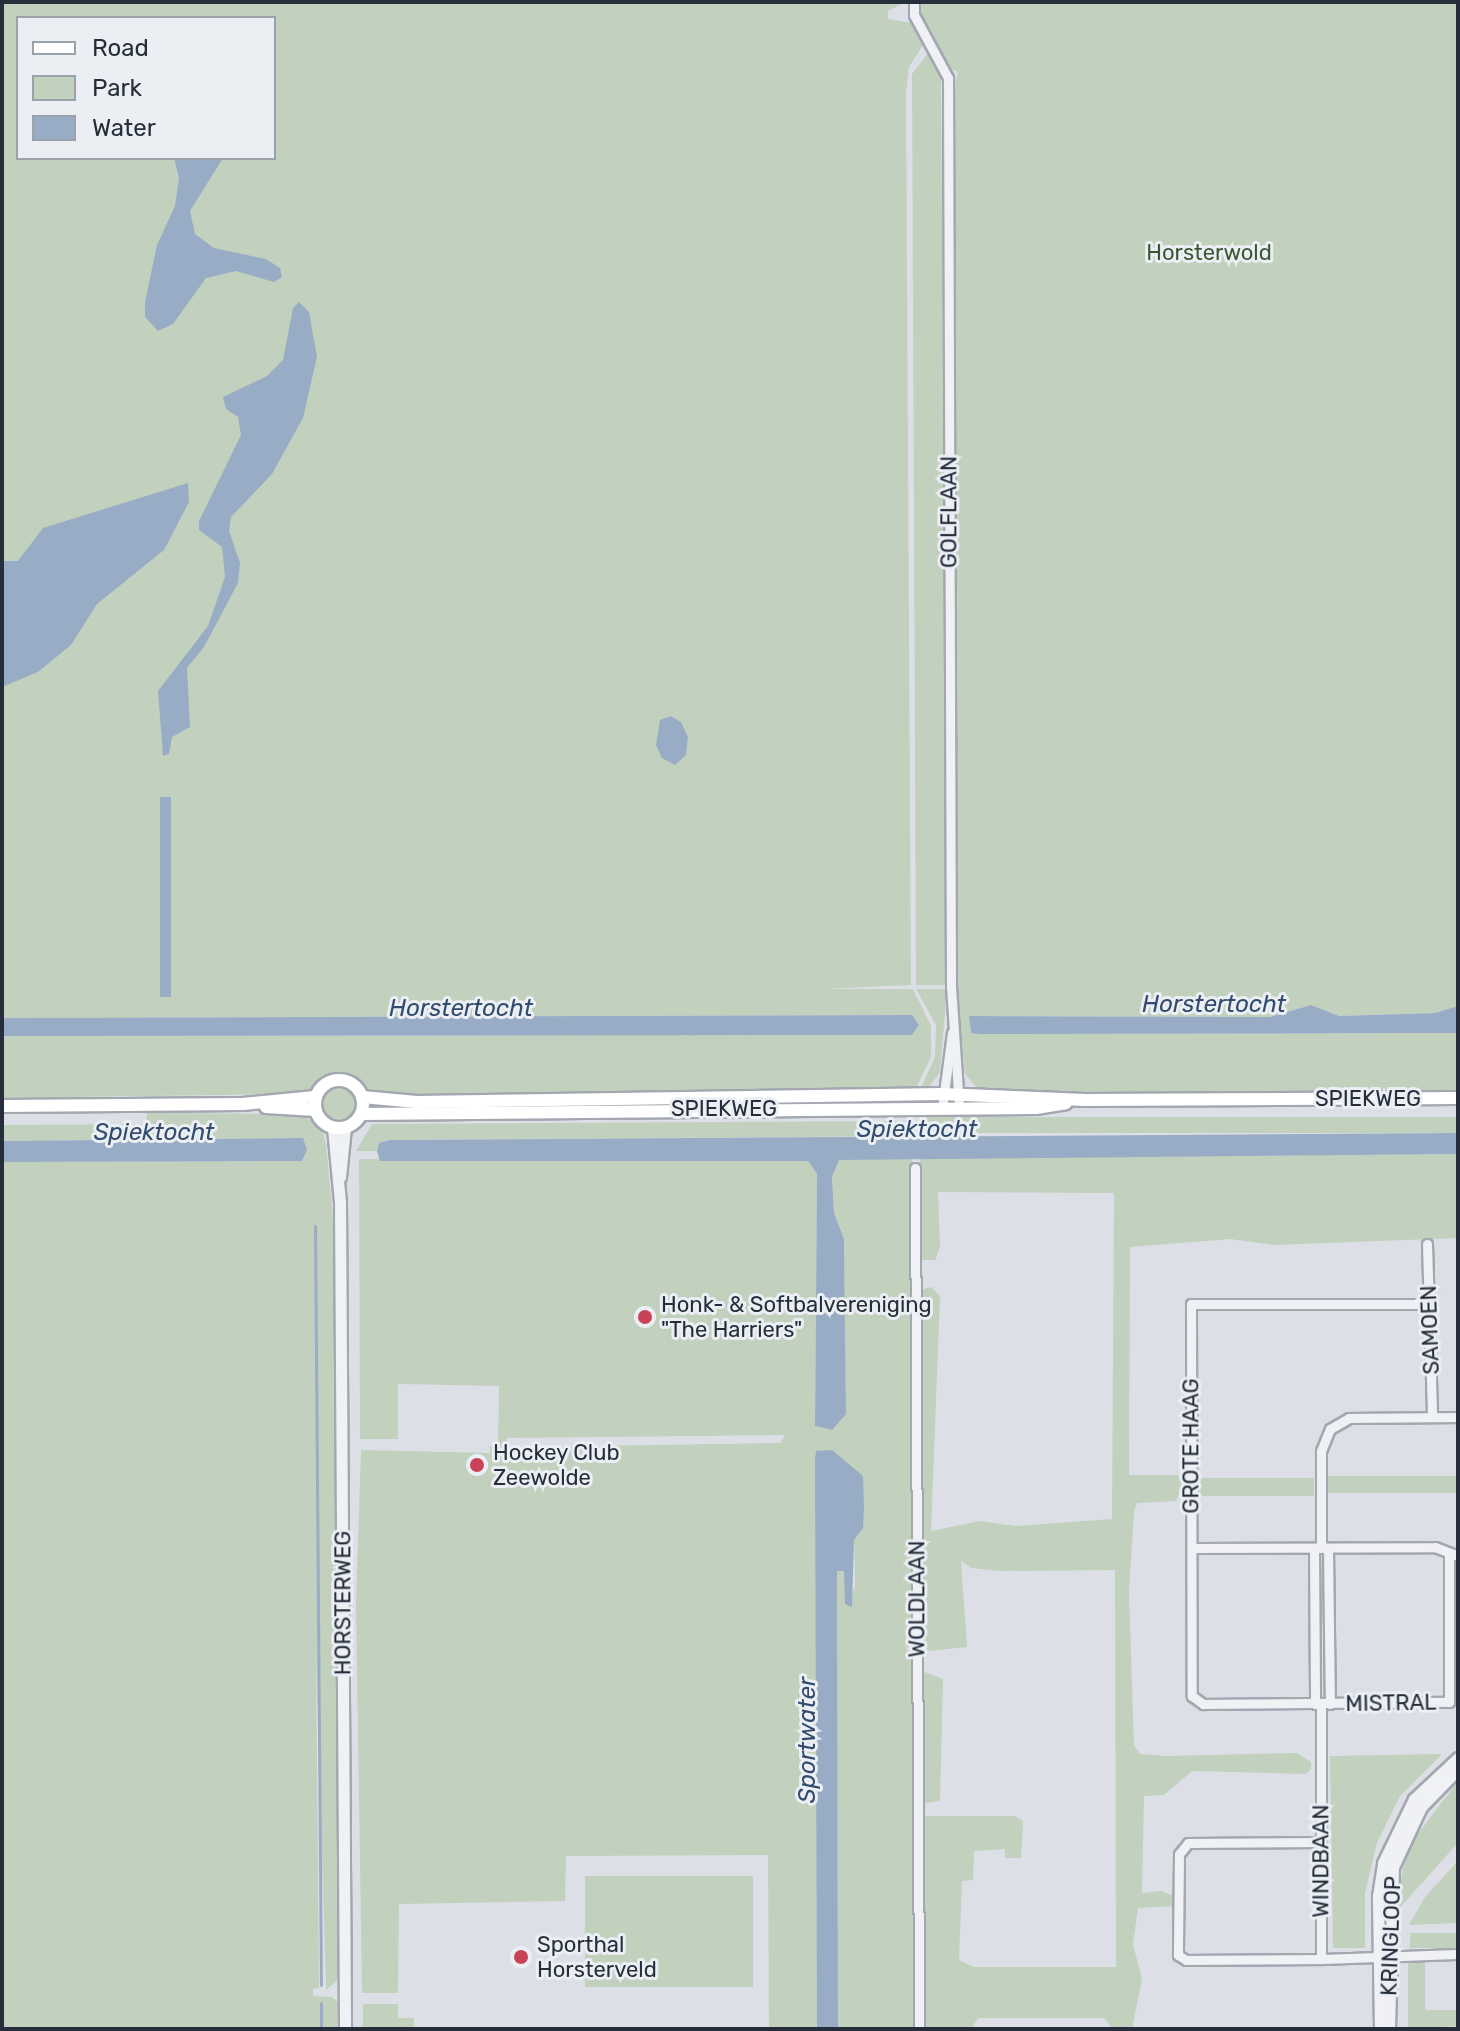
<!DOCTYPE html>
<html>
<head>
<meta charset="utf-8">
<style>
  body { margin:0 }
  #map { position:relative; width:1460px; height:2031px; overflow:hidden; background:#dce0e6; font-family:Rubik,sans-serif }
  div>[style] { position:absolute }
  .green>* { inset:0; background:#c2d0be; transform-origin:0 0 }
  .round { border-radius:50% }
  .water>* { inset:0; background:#98adc5; transform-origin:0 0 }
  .stream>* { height:3px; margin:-1.5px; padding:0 1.5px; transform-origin:1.5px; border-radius:1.5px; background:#98adc5 }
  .roads { filter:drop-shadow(2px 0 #a2a7b0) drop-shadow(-2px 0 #a2a7b0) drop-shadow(0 2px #a2a7b0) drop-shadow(0 -2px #a2a7b0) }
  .minor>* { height:9px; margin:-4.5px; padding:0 4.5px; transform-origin:4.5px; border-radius:4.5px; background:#eff1f4 }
  .tertiary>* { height:11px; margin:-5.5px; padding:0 5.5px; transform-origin:5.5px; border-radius:5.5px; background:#eff1f4 }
  .secondary>* { height:12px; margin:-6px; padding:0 6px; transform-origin:6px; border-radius:6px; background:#fff }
  .secondary>.ring { margin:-6px; padding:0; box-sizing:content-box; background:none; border:12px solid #fff; border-radius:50% }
  .dots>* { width:22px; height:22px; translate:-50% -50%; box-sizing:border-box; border:4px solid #ebeff4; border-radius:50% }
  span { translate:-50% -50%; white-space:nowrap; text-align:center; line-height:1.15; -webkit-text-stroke:6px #ebeff4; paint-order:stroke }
  .park-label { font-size:22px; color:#3a5734 }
  .street-label { font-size:22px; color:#262e3c }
  .poi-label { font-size:22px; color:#262e3c }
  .left { translate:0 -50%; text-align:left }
  .water-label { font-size:24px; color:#324c6e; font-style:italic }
  .frame { position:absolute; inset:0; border:4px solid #262e3c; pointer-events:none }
  .legend { position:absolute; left:16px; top:16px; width:260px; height:144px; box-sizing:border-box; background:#ebeff4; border:2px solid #9ca2aa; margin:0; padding:10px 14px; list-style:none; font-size:24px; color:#262e3c }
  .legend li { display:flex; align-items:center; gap:16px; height:40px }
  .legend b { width:40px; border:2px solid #9ca2aa }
</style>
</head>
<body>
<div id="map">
  <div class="green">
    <div style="clip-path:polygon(evenodd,2px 2px,906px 2px,888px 11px,888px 19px,912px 23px,923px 45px,909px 67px,906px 93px,911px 985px,825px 989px,913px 989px,931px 1026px,931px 1057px,914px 1092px,411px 1097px,368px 1092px,353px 1077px,340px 1074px,300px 1094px,2px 1098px,2px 1036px,912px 1035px,919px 1025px,911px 1015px,2px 1018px,2px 2px,18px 18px,274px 18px,274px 158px,18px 158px,18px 18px)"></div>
    <div style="clip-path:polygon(918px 2px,1458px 2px,1458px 1006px,1435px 1013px,1339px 1016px,1311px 1005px,1270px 1017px,969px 1016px,971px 1032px,980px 1034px,1458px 1033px,1458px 1093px,1076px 1095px,979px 1090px,965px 1074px,956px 992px,953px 92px,958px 72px,948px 68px,922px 21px)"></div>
    <div style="clip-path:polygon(928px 53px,941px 77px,947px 985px,916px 985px,912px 74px)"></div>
    <div style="clip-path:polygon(916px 989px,947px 989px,940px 1072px,927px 1090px,920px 1090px,935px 1057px,936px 1025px)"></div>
    <div class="round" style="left:323px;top:1086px;width:36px;height:36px"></div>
    <div style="clip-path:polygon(147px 1113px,302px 1114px,322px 1129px,326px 1144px,335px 1239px,339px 1979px,326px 1990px,316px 1651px,319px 1988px,313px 1989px,313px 1996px,332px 1997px,339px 2003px,339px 2029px,2px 2029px,2px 1162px,302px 1161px,306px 1152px,302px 1138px,2px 1141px,2px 1125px,146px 1124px)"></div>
    <div style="left:1458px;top:1117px;width:16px;height:536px;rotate:90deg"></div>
    <div style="clip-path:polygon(911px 1121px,912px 1136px,389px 1140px,379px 1143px,377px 1151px,356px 1151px,372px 1124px)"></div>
    <div style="clip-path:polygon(1458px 1154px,1458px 1238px,1274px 1245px,1230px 1239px,1130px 1247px,1129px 1475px,1178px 1475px,1182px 1485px,1176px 1501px,1137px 1503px,1134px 1512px,1129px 1593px,1134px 1745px,1140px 1754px,1167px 1756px,1297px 1753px,1311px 1762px,1311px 1769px,1306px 1774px,1192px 1771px,1164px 1795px,1144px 1796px,1142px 1893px,1161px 1891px,1176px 1897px,1174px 1906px,1138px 1908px,1133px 1944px,1142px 1979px,1132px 2029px,1113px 2029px,1104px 2018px,978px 2018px,971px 2029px,926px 2029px,923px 1816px,1015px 1816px,1023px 1821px,1021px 1858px,1005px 1858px,1005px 1849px,974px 1851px,973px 1880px,962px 1881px,959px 1960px,974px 1967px,1116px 1967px,1115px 1570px,1002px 1571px,971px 1568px,961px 1561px,967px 1647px,928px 1651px,922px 1640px,920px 1496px,919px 1290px,932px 1287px,940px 1297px,931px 1531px,980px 1521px,1015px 1526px,1112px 1519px,1114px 1193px,938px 1192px,940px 1247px,935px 1260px,919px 1260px,920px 1158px)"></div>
    <div style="clip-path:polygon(evenodd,849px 1157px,912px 1158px,916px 2029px,838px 2029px,837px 1571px,845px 1571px,845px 1604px,855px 1587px,854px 1540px,863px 1528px,863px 1476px,816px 1451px,817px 2029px,769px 2029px,768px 1855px,566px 1856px,565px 1901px,399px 1904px,398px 1993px,362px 1993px,356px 1602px,361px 1450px,490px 1453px,490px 1446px,498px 1446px,499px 1386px,398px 1384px,398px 1439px,360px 1439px,359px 1159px,808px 1161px,817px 1174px,815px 1426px,831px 1430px,846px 1414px,844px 1239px,834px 1213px,832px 1177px,839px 1160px,849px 1157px,785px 1435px,780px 1443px,527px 1447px,507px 1446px,507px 1438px,785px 1435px)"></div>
    <div style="left:1326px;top:1476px;width:132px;height:17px"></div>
    <div style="left:1197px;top:1478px;width:117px;height:18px"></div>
    <div style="clip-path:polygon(922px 1671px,943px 1679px,940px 1801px,925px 1803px)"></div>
    <div style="clip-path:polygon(1442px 1754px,1400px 1796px,1377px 1843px,1365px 1893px,1365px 1948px,1333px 1948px,1330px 1756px)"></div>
    <div style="clip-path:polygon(1458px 1781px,1458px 1843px,1395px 1913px,1404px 1862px,1414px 1839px)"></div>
    <div style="clip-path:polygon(1458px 1861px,1458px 1923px,1409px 1925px,1425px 1897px)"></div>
    <div style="left:585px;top:1876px;width:168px;height:111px"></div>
    <div style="left:1410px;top:1933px;width:48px;height:15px"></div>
    <div style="clip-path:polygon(1408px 1959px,1425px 1959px,1425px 2010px,1458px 2010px,1458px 2026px,1408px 2029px)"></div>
    <div style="clip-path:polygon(363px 2004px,398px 2004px,398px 2018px,414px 2018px,414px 2029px,363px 2029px)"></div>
  </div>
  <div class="water">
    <div style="clip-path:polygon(174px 158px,223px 158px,190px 211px,195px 234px,214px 248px,266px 259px,280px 268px,282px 277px,274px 282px,236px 271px,206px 278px,173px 324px,158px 331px,145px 317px,145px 302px,157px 245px,175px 206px,179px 178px)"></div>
    <div style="clip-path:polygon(299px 302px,309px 312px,317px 357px,303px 418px,272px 474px,231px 517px,229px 531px,240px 563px,238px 583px,204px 647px,187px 668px,190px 727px,172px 737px,169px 754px,163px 756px,158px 691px,208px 626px,225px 577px,222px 547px,199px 530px,199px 521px,241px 435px,238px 417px,226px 409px,223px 397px,267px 376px,283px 360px,293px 308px)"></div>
    <div style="clip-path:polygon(188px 483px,189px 502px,164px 550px,97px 604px,71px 645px,38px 672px,2px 687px,2px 561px,18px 561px,43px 528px)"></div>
    <div style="clip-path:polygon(671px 716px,681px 722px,688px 737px,686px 755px,675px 765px,662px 758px,656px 745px,660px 720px)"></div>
    <div style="left:160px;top:797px;width:11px;height:200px"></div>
    <div style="clip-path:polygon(1311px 1005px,1339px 1016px,1435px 1013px,1458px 1006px,1458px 1033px,980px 1034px,971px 1033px,969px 1016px,1270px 1017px)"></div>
    <div style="clip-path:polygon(912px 1015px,919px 1025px,912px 1035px,2px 1036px,2px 1018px)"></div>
    <div style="clip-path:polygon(1458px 1133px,1458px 1154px,839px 1160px,832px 1177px,834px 1213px,844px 1239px,846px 1414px,832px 1430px,815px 1426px,817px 1174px,808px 1161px,380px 1161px,377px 1151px,379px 1143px,389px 1140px)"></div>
    <div style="clip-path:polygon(303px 1138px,307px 1150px,302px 1161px,2px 1162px,2px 1141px)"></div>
    <div style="clip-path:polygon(832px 1450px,863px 1476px,864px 1508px,863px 1528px,854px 1540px,852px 1607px,845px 1604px,844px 1571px,837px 1571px,838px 2029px,817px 2029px,815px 1460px,816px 1451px)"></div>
  </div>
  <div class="stream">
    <div style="left:315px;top:1226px;width:759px;rotate:89.55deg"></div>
    <div style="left:321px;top:2003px;width:26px;rotate:90deg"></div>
  </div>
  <div class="roads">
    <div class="minor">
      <div style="left:914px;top:2px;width:13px;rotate:90deg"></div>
      <div style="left:914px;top:15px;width:72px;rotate:61.6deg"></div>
      <div style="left:948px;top:78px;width:908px;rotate:89.81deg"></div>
      <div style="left:951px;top:986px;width:121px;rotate:86.2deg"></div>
      <div style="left:942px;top:1108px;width:76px;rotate:-82.4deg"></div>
      <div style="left:915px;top:1168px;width:861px;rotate:89.73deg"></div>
      <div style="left:1427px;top:1244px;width:173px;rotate:88.3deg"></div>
      <div style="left:1426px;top:1304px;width:235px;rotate:180deg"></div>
      <div style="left:1191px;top:1304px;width:392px;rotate:89.9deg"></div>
      <div style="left:1192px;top:1696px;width:14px;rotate:36deg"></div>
      <div style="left:1203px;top:1704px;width:246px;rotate:-0.5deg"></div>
      <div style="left:1449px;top:1702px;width:146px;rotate:-90deg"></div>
      <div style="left:1192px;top:1548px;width:243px;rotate:-0.2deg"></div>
      <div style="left:1435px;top:1547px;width:25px;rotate:21deg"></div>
      <div style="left:1314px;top:1548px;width:156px;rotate:89.6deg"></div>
      <div style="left:1321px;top:1548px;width:97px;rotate:-90deg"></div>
      <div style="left:1321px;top:1451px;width:24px;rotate:-68deg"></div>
      <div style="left:1330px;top:1429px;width:22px;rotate:-30deg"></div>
      <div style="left:1349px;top:1418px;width:109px;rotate:-0.5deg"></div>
      <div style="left:1328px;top:1548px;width:156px;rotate:89.3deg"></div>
      <div style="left:1321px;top:1704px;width:255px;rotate:90deg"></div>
      <div style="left:1321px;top:1959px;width:137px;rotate:-2.1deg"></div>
      <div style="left:1321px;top:1842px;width:133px;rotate:179.6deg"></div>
      <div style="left:1188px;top:1843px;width:14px;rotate:129deg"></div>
      <div style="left:1179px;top:1854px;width:101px;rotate:90.6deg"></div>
      <div style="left:1178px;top:1955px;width:9px;rotate:32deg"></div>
      <div style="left:1186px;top:1960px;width:135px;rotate:-0.4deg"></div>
    </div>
    <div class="tertiary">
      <div style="left:333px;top:1128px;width:74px;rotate:84.6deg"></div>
      <div style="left:340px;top:1202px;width:827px;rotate:89.65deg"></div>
      <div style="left:340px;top:1177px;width:49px;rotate:-84.2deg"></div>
      <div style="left:1380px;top:2029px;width:133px;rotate:-90.9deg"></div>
      <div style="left:1378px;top:1896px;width:33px;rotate:-81deg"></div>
      <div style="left:1383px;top:1863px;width:71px;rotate:-64.2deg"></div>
      <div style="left:1414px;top:1799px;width:60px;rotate:-43deg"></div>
      <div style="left:1389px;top:2029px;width:162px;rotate:-88.6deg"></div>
      <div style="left:1393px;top:1867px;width:66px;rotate:-65deg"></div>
      <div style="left:1421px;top:1807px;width:53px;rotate:-45.8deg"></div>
    </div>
    <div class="secondary">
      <div class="ring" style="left:315px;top:1080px;width:36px;height:36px"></div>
      <div style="left:362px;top:1097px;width:55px;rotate:5.2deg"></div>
      <div style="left:417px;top:1102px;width:525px;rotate:-0.87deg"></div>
      <div style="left:942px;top:1094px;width:143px;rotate:2.4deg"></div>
      <div style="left:1085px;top:1100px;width:373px;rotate:-0.3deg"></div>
      <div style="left:2px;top:1106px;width:241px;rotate:-0.5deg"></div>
      <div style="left:243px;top:1104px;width:72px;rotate:-5.6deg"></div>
      <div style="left:266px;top:1107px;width:49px;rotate:3.5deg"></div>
      <div style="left:361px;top:1114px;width:675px;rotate:-0.51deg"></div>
      <div style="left:1036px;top:1108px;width:30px;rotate:-9deg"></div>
    </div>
  </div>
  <div class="dots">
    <div style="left:645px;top:1317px;background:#c94356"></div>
    <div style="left:477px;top:1465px;background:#c94356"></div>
    <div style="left:521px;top:1957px;background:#c94356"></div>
  </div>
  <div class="park-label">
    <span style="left:1209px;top:253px">Horsterwold</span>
  </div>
  <div class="street-label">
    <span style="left:949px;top:512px;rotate:-90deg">GOLFLAAN</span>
    <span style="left:1368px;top:1099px">SPIEKWEG</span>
    <span style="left:724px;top:1109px">SPIEKWEG</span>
    <span style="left:1430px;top:1330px;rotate:-92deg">SAMOEN</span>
    <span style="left:1191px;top:1446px;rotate:-90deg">GROTE HAAG</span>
    <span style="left:917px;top:1599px;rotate:-90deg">WOLDLAAN</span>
    <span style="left:343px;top:1603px;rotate:-90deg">HORSTERWEG</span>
    <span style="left:1391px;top:1703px;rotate:-1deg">MISTRAL</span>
    <span style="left:1321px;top:1861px;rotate:-90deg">WINDBAAN</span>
    <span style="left:1391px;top:1936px;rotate:-88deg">KRINGLOOP</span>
  </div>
  <div class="poi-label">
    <span class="left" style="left:661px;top:1317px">Honk- &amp; Softbalvereniging<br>"The Harriers"</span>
    <span class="left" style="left:493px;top:1465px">Hockey Club<br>Zeewolde</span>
    <span class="left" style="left:537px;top:1957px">Sporthal<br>Horsterveld</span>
  </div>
  <div class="water-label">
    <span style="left:1214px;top:1005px">Horstertocht</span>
    <span style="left:461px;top:1009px">Horstertocht</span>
    <span style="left:917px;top:1130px">Spiektocht</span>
    <span style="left:154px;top:1133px">Spiektocht</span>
    <span style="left:808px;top:1740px;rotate:-90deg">Sportwater</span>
  </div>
  <div class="frame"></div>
  <ul class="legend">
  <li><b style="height:10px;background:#fff"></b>Road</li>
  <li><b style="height:22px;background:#c2d0be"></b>Park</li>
  <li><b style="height:22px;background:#98adc5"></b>Water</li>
  </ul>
</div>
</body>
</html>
